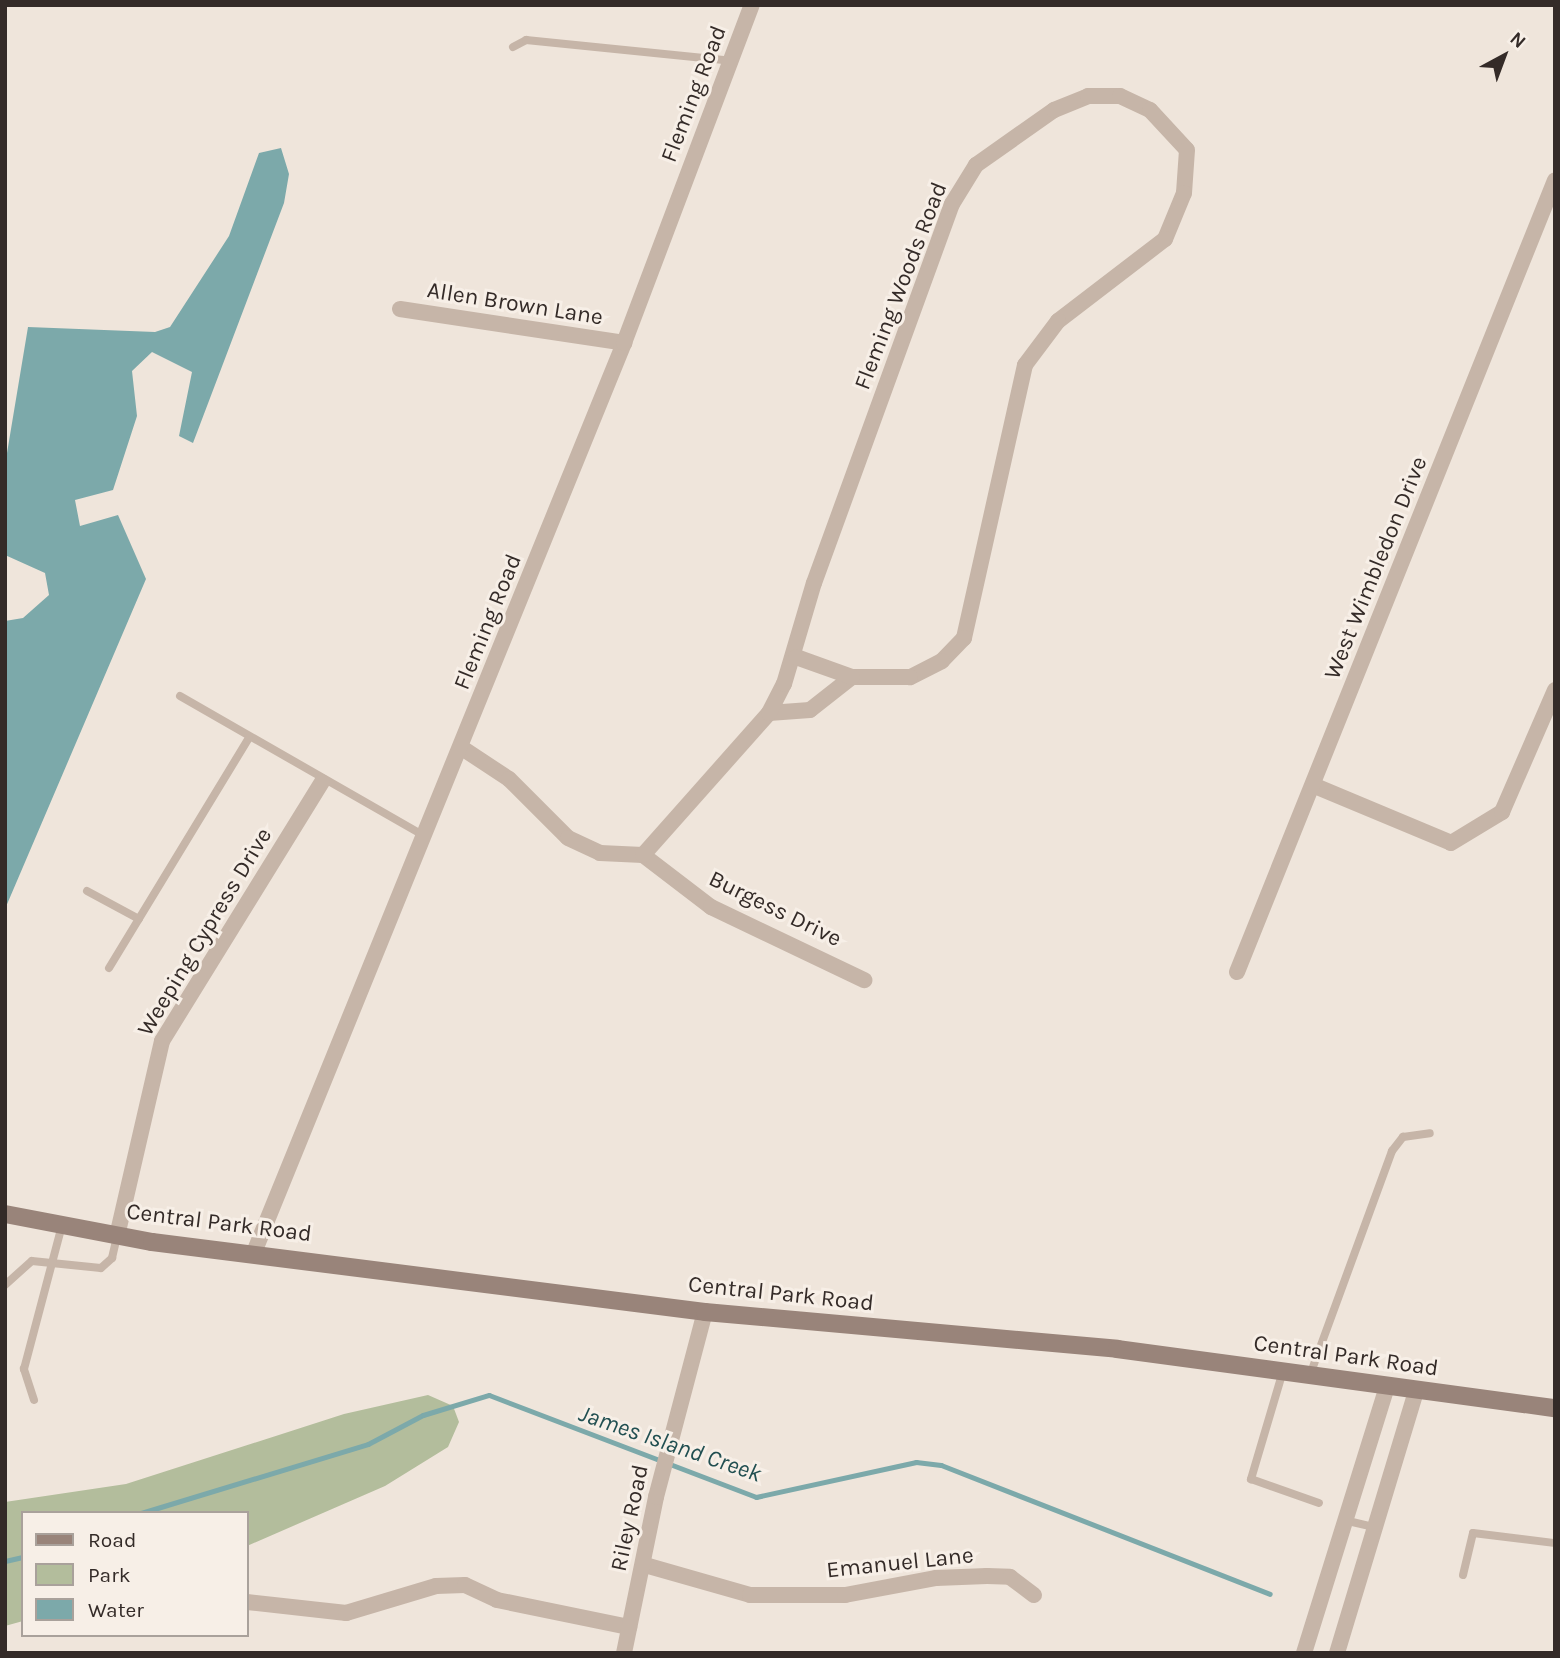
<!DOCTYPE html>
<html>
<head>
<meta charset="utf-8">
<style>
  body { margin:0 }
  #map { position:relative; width:1560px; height:1658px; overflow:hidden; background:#efe5db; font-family:Karla,sans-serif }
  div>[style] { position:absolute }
  .green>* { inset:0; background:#b3bd9c }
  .water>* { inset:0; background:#7ca9aa }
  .stream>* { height:5px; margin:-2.5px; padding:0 2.5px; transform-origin:2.5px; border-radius:2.5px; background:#7ca9aa }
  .lane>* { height:8px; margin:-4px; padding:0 4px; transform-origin:4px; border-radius:4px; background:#c6b5a8 }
  .street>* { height:16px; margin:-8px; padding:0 8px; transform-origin:8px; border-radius:8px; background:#c6b5a8 }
  .secondary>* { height:18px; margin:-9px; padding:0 9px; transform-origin:9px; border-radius:9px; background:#99847a }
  span { translate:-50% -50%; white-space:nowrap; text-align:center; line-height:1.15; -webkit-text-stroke:6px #f7efe7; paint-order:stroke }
  .street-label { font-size:23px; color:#342b28 }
  .water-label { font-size:24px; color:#214f51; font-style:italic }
  .frame { position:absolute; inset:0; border:7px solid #342b28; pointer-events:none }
  .legend { position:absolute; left:21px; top:1511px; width:228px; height:126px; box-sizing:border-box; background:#f7efe7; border:2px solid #a9a19b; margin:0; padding:9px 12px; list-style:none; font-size:21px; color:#342b28 }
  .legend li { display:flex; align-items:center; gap:14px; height:35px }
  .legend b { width:35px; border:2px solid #a9a19b }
  .north { position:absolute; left:1469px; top:21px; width:70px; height:70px; -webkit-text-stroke:5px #f7efe7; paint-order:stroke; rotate:41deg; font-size:19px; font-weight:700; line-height:28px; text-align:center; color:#342b28 }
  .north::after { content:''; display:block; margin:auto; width:24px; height:32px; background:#342b28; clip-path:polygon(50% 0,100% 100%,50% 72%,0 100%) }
</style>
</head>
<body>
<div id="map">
  <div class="green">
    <div style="clip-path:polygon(428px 1395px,453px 1406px,459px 1422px,448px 1447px,385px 1486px,247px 1546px,247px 1513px,23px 1513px,23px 1621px,5px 1626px,5px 1502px,126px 1484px,344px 1414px)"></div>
  </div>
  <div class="water">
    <div style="clip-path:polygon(281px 148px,289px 174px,284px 203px,193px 443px,179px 436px,192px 372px,152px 352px,132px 371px,137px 416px,113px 490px,75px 500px,80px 526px,118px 515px,146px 579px,5px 909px,5px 621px,23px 618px,49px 595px,45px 573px,5px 555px,5px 465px,28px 327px,155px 332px,170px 327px,229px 236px,259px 153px)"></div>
  </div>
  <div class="stream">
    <div style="left:141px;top:1513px;width:237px;rotate:-16.9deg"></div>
    <div style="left:368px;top:1444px;width:62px;rotate:-27.8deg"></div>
    <div style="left:423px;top:1415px;width:69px;rotate:-16.9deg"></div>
    <div style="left:489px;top:1395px;width:286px;rotate:20.9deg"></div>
    <div style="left:756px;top:1497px;width:164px;rotate:-12.3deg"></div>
    <div style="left:916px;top:1462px;width:25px;rotate:7deg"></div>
    <div style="left:941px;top:1465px;width:353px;rotate:21.4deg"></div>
    <div style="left:5px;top:1561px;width:18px;rotate:-13deg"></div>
  </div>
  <div class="lane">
    <div style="left:513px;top:47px;width:15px;rotate:-28deg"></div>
    <div style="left:526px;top:40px;width:206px;rotate:5.8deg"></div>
    <div style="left:180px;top:696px;width:281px;rotate:29.8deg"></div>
    <div style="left:87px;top:891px;width:59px;rotate:28.3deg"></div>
    <div style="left:109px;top:968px;width:269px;rotate:-58.7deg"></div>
    <div style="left:5px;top:1285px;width:36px;rotate:-42deg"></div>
    <div style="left:32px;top:1261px;width:69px;rotate:5.8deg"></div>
    <div style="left:101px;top:1268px;width:15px;rotate:-42deg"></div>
    <div style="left:112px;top:1258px;width:23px;rotate:-77deg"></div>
    <div style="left:1283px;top:1371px;width:113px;rotate:106.5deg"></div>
    <div style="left:1251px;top:1479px;width:72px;rotate:19.4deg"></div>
    <div style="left:1310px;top:1375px;width:239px;rotate:-69.9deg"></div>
    <div style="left:1392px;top:1151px;width:18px;rotate:-52deg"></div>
    <div style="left:1403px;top:1137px;width:27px;rotate:-8deg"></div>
    <div style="left:34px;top:1400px;width:33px;rotate:-108deg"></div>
    <div style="left:24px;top:1369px;width:149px;rotate:-75.2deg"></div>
    <div style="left:1348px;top:1521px;width:28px;rotate:13deg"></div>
    <div style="left:1463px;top:1575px;width:43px;rotate:-76.6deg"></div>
    <div style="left:1473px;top:1533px;width:83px;rotate:7deg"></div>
  </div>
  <div class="street">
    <div style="left:400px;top:309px;width:227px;rotate:8.6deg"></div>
    <div style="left:769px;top:713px;width:41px;rotate:-4.2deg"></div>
    <div style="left:810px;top:710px;width:53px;rotate:-38.2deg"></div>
    <div style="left:462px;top:748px;width:56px;rotate:33.4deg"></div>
    <div style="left:509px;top:779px;width:83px;rotate:45deg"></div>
    <div style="left:568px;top:838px;width:35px;rotate:25deg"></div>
    <div style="left:600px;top:853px;width:43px;rotate:2.7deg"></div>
    <div style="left:643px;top:855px;width:86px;rotate:37.4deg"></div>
    <div style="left:711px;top:907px;width:170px;rotate:25.5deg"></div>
    <div style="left:1315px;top:786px;width:147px;rotate:22.7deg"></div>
    <div style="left:1451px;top:843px;width:60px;rotate:-31.3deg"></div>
    <div style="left:1502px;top:812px;width:133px;rotate:-66.5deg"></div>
    <div style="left:643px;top:855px;width:190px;rotate:-48.4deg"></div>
    <div style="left:769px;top:713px;width:33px;rotate:-63deg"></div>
    <div style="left:784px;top:684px;width:105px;rotate:-73.5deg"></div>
    <div style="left:814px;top:583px;width:403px;rotate:-70deg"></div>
    <div style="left:952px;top:204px;width:46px;rotate:-58.4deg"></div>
    <div style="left:976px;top:165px;width:95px;rotate:-35.2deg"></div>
    <div style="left:1054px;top:110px;width:37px;rotate:-22deg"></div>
    <div style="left:1088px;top:96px;width:32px"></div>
    <div style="left:1120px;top:96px;width:33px;rotate:25deg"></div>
    <div style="left:1150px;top:110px;width:54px;rotate:47.2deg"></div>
    <div style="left:1187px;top:150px;width:43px;rotate:94deg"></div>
    <div style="left:1184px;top:193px;width:50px;rotate:112.4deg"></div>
    <div style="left:1165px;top:239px;width:135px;rotate:142.5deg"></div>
    <div style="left:1058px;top:321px;width:55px;rotate:126.9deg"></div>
    <div style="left:1025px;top:365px;width:280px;rotate:102.6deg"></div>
    <div style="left:964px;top:638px;width:32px;rotate:134deg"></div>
    <div style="left:942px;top:661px;width:36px;rotate:153deg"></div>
    <div style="left:910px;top:677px;width:58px;rotate:180deg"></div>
    <div style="left:852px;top:677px;width:59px;rotate:-160.3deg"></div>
    <div style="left:1237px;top:972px;width:853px;rotate:-68.12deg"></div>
    <div style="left:117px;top:1236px;width:200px;rotate:-77deg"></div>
    <div style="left:162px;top:1041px;width:304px;rotate:-58.3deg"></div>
    <div style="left:255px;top:1250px;width:979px;rotate:-67.86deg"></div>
    <div style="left:624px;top:343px;width:361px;rotate:-69.3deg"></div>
    <div style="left:645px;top:1565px;width:109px;rotate:15.9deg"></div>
    <div style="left:750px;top:1595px;width:95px"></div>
    <div style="left:845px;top:1595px;width:93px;rotate:-10.6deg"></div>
    <div style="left:936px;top:1578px;width:51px;rotate:-2.2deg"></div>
    <div style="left:987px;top:1576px;width:23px;rotate:2deg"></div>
    <div style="left:1010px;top:1577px;width:30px;rotate:37deg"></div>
    <div style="left:247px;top:1602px;width:100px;rotate:6.3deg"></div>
    <div style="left:346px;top:1613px;width:94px;rotate:-16.7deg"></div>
    <div style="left:436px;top:1586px;width:29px;rotate:-2deg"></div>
    <div style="left:465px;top:1585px;width:35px;rotate:25deg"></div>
    <div style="left:497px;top:1600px;width:135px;rotate:11.6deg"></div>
    <div style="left:624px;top:1653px;width:159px;rotate:-78.4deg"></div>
    <div style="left:656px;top:1497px;width:191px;rotate:-75.2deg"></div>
    <div style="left:1304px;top:1653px;width:279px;rotate:-72.7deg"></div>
    <div style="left:1337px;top:1653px;width:273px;rotate:-73.2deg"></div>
  </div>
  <div class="secondary">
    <div style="left:5px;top:1214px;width:150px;rotate:10.8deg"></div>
    <div style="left:152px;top:1242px;width:557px;rotate:7.21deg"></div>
    <div style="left:705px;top:1312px;width:414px;rotate:5.1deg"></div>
    <div style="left:1117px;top:1349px;width:442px;rotate:7.7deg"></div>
  </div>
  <div class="street-label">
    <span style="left:694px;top:94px;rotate:-69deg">Fleming Road</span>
    <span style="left:901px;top:286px;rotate:-69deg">Fleming Woods Road</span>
    <span style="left:515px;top:304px;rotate:9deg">Allen Brown Lane</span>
    <span style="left:1376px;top:568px;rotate:-68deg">West Wimbledon Drive</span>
    <span style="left:488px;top:622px;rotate:-68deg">Fleming Road</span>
    <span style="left:775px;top:909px;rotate:26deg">Burgess Drive</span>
    <span style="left:205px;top:932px;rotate:-59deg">Weeping Cypress Drive</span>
    <span style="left:219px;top:1223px;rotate:7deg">Central Park Road</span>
    <span style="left:781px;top:1294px;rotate:6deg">Central Park Road</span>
    <span style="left:1346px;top:1356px;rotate:8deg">Central Park Road</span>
    <span style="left:630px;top:1518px;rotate:-78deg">Riley Road</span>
    <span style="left:900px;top:1563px;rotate:-6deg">Emanuel Lane</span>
  </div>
  <div class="water-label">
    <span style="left:670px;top:1444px;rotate:19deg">James Island Creek</span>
  </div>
  <div class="frame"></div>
  <ul class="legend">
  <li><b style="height:9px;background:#99847a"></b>Road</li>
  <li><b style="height:19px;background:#b3bd9c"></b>Park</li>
  <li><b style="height:19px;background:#7ca9aa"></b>Water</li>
  </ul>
  <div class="north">N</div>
</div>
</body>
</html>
